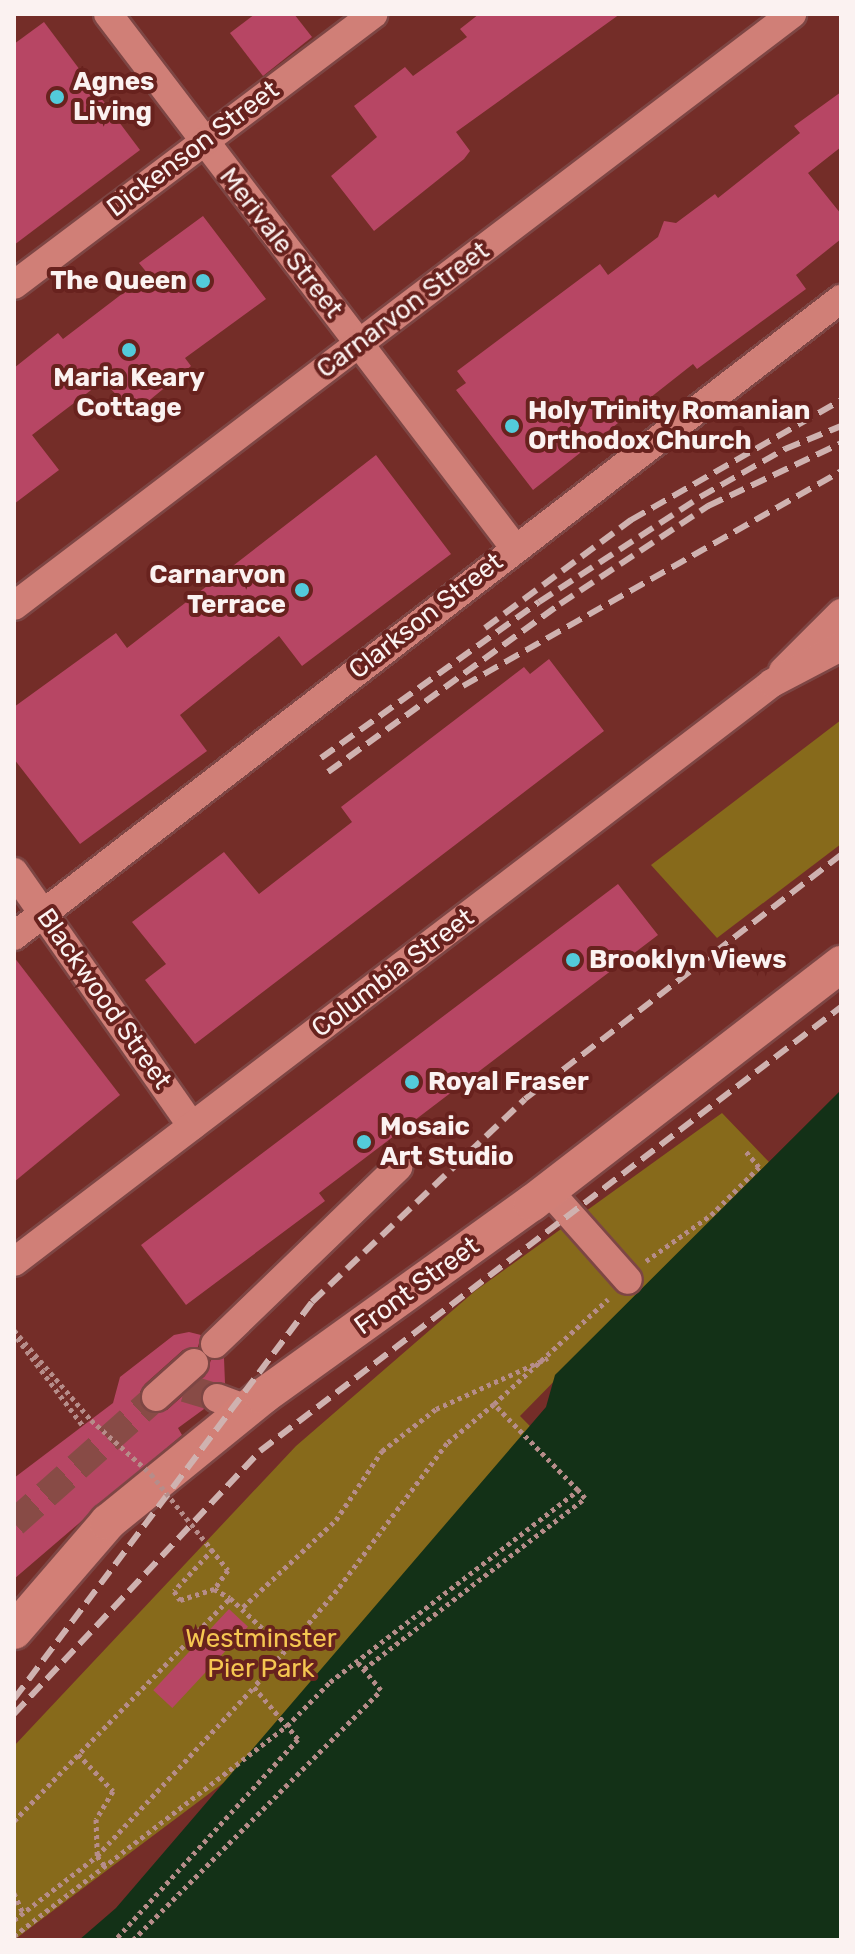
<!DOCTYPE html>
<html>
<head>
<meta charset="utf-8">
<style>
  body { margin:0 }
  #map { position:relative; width:855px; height:1954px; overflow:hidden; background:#742d28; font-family:Rubik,sans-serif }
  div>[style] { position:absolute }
  .green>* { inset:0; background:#876a1b }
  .water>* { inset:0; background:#133117 }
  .building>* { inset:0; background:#b74664; transform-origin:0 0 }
  .minor-tunnel>* { height:28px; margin-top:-14px; transform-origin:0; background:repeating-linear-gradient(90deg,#884b46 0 28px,transparent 0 42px) }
  .path>* { height:5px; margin-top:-2.5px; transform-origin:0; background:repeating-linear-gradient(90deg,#b68d8a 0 4px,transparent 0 8px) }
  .roads { filter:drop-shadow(2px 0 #7d4644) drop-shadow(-2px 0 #7d4644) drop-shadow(0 2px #7d4644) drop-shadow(0 -2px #7d4644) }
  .minor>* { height:28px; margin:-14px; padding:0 14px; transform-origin:14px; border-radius:14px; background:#d07f77 }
  .major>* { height:36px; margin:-18px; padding:0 18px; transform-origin:18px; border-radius:18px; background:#d27f76 }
  .rail>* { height:6px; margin-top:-3px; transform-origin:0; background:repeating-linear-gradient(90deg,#cfb2b0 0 16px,transparent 0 24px) }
  .path-bridge>* { height:5px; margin-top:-2.5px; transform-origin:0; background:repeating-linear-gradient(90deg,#b68d8a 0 4px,transparent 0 8px) }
  .dots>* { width:22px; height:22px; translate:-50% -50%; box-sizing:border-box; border:4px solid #68221e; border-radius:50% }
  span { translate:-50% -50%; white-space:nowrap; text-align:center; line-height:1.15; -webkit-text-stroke:8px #68221e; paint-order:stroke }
  .poi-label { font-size:26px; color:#fbf2f1; font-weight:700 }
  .left { translate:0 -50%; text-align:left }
  .right { translate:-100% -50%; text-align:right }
  .street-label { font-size:26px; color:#fbf2f1 }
  .park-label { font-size:26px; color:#f5c651 }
  .frame { position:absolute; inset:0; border:16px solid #fbf2f1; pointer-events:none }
</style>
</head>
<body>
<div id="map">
  <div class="green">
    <div style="clip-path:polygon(841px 720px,841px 844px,717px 938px,651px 865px)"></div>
    <div style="clip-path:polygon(722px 1113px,769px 1162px,520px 1416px,602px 1499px,14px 1940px,14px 1746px,296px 1446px,475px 1291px)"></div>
  </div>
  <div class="water">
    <div style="clip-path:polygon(841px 1090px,841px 1940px,79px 1940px,116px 1908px,546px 1407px,555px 1375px)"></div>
  </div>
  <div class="building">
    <div style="clip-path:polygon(255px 14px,294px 14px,312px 37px,263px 76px,230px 33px)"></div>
    <div style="clip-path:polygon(479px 14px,620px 14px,456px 132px,470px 151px,464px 159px,374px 231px,331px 176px,377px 137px,354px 106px,405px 67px,413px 76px,467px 37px,460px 29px)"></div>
    <div style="clip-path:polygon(44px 22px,140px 150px,14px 245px,14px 44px)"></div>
    <div style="clip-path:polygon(841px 92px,841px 147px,808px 173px,841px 214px,841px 239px,796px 275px,806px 289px,697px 369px,693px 364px,533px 490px,456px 390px,466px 383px,457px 371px,600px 264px,608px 275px,658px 237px,664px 221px,676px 223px,715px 194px,718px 198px,800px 133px,794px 126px)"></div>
    <div style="clip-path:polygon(203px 216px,266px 299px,185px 358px,191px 366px,134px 413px,103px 381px,32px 435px,59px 470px,14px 504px,14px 368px,58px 333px,63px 339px,148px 274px,139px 263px)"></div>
    <div style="clip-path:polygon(376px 455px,451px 554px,302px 666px,279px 636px,180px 715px,207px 751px,80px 844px,14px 759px,14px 707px,116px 633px,127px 648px)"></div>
    <div style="clip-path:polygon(549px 659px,604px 731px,195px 1044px,145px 980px,166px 964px,132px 922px,224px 852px,259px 894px,352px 822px,341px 807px,524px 667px,530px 674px)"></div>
    <div style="clip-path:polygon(618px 884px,658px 935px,319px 1193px,325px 1201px,186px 1305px,141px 1245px)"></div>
    <div style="clip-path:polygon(14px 957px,120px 1095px,14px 1182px)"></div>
    <div style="clip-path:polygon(189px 1332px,201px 1335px,198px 1347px,183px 1350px,145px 1384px,140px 1392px,143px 1408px,151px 1413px,167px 1410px,205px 1376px,211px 1360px,224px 1358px,225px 1383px,205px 1386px,200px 1400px,204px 1409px,178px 1428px,182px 1435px,14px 1579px,14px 1478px,113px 1403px,120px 1377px,174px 1335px)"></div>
    <div style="left:229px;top:1609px;width:26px;height:111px;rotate:43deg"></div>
  </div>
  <div class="minor-tunnel">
    <div style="left:185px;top:1388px;width:34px;rotate:17deg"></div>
    <div style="left:14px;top:1523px;width:190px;rotate:-41.6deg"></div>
  </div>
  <div class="path">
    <div style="left:646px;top:1261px;width:80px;rotate:-35.3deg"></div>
    <div style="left:711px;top:1215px;width:68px;rotate:-45deg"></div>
    <div style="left:759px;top:1167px;width:23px;rotate:-130deg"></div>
    <div style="left:14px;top:1330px;width:118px;rotate:49.5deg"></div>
    <div style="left:17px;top:1338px;width:110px;rotate:53.1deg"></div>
    <div style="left:494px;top:1404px;width:155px;rotate:-42.6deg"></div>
    <div style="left:213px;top:1549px;width:57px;rotate:132.9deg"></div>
    <div style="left:174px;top:1591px;width:11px;rotate:56deg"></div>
    <div style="left:180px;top:1600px;width:36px;rotate:-18deg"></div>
    <div style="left:228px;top:1570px;width:24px;rotate:126deg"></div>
    <div style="left:214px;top:1589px;width:18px;rotate:29deg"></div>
    <div style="left:243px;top:1607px;width:127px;rotate:-43.1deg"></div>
    <div style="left:336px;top:1520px;width:83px;rotate:-56.3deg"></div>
    <div style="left:382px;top:1451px;width:68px;rotate:-37.9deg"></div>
    <div style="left:436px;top:1409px;width:123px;rotate:-24.5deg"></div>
    <div style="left:364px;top:1669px;width:279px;rotate:-37.7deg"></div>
    <div style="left:585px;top:1498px;width:11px;rotate:-131deg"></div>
    <div style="left:78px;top:1754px;width:51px;rotate:46.6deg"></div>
    <div style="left:113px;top:1791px;width:33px;rotate:121deg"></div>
    <div style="left:96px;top:1819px;width:37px;rotate:88deg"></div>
    <div style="left:97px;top:1856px;width:13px;rotate:51deg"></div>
    <div style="left:14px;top:1821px;width:310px;rotate:-45.9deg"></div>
    <div style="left:230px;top:1598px;width:79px;rotate:43deg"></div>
    <div style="left:14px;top:1893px;width:22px;rotate:66deg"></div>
    <div style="left:14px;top:1920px;width:105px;rotate:-37.6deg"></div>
    <div style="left:97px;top:1856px;width:231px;rotate:-47.1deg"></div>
    <div style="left:254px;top:1687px;width:68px;rotate:49.8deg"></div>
    <div style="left:298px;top:1739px;width:272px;rotate:132.3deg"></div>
    <div style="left:14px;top:1936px;width:344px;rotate:-37.6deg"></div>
    <div style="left:287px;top:1726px;width:62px;rotate:-45.7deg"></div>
    <div style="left:330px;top:1682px;width:314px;rotate:-37.7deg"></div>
    <div style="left:578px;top:1490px;width:120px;rotate:-134.3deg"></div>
    <div style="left:494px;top:1404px;width:61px;rotate:140.3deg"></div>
    <div style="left:447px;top:1443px;width:184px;rotate:126.8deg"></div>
    <div style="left:337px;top:1590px;width:128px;rotate:130.6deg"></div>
    <div style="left:133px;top:1940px;width:352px;rotate:-45.2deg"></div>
    <div style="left:381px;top:1690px;width:38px;rotate:-130deg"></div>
  </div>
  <div class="roads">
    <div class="minor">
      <div style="left:108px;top:14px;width:670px;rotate:52.7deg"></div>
      <div style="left:14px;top:285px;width:450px;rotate:-37deg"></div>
      <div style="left:14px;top:606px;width:978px;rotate:-37.27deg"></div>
      <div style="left:783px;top:671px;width:82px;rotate:-45deg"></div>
      <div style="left:14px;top:872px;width:310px;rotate:55deg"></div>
      <div style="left:14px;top:936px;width:1044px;rotate:-37.61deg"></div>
      <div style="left:548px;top:1190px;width:120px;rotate:48.4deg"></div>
      <div style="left:14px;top:1262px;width:954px;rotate:-37.37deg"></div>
      <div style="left:772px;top:683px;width:78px;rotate:-27.6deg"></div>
      <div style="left:215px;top:1344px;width:255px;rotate:-44deg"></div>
      <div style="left:156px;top:1397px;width:51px;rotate:-41.8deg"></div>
      <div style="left:217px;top:1398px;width:33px;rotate:20deg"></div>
    </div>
    <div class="major">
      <div style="left:14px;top:1631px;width:144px;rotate:-49.2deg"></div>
      <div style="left:108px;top:1522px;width:200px;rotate:-39.1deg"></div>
      <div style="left:263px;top:1396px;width:331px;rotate:-35.7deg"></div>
      <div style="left:532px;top:1203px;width:391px;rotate:-37.7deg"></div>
    </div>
  </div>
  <div class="rail">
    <div style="left:485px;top:628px;width:182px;rotate:-36.5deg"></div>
    <div style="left:631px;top:520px;width:242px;rotate:-29.7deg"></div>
    <div style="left:463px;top:686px;width:435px;rotate:-29.6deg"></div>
    <div style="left:321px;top:758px;width:268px;rotate:-35.6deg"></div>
    <div style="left:539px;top:602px;width:192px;rotate:-33.1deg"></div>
    <div style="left:700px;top:497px;width:98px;rotate:-29.5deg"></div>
    <div style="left:785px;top:449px;width:61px;rotate:-22.3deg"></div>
    <div style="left:328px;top:772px;width:286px;rotate:-35.9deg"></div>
    <div style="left:560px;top:604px;width:178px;rotate:-33.5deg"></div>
    <div style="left:708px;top:506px;width:147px;rotate:-25.3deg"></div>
    <div style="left:14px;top:1699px;width:496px;rotate:-53.1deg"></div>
    <div style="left:312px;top:1302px;width:294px;rotate:-43.6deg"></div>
    <div style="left:525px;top:1099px;width:399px;rotate:-37.7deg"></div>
    <div style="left:14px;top:1714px;width:360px;rotate:-46.9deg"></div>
    <div style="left:260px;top:1451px;width:731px;rotate:-37.39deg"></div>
  </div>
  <div class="path-bridge">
    <div style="left:91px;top:1420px;width:81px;rotate:42deg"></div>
    <div style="left:151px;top:1474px;width:123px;rotate:51.3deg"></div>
  </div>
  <div class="dots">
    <div style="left:57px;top:97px;background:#53cbda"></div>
    <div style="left:203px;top:281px;background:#53cbda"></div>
    <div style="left:129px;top:350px;background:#53cbda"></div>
    <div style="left:512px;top:426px;background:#53cbda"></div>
    <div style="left:302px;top:590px;background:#53cbda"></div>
    <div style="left:573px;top:960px;background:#53cbda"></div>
    <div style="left:412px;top:1082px;background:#53cbda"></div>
    <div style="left:364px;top:1142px;background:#53cbda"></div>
  </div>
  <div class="poi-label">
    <span class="left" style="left:73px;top:97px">Agnes<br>Living</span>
    <span class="right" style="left:187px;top:281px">The Queen</span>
    <span style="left:129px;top:393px">Maria Keary<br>Cottage</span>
    <span class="left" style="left:528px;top:426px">Holy Trinity Romanian<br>Orthodox Church</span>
    <span class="right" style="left:286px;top:590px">Carnarvon<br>Terrace</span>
    <span class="left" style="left:589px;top:960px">Brooklyn Views</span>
    <span class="left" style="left:428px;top:1082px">Royal Fraser</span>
    <span class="left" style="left:380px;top:1142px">Mosaic<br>Art Studio</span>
  </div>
  <div class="street-label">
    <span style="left:193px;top:149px;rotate:-37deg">Dickenson Street</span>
    <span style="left:281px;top:243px;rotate:52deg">Merivale Street</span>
    <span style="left:403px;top:310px;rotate:-37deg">Carnarvon Street</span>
    <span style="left:426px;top:616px;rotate:-38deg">Clarkson Street</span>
    <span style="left:393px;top:973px;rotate:-37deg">Columbia Street</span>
    <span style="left:104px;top:999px;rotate:55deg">Blackwood Street</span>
    <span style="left:417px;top:1286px;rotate:-36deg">Front Street</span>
  </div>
  <div class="park-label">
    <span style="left:261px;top:1654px">Westminster<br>Pier Park</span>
  </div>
  <div class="frame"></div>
</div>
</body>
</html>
